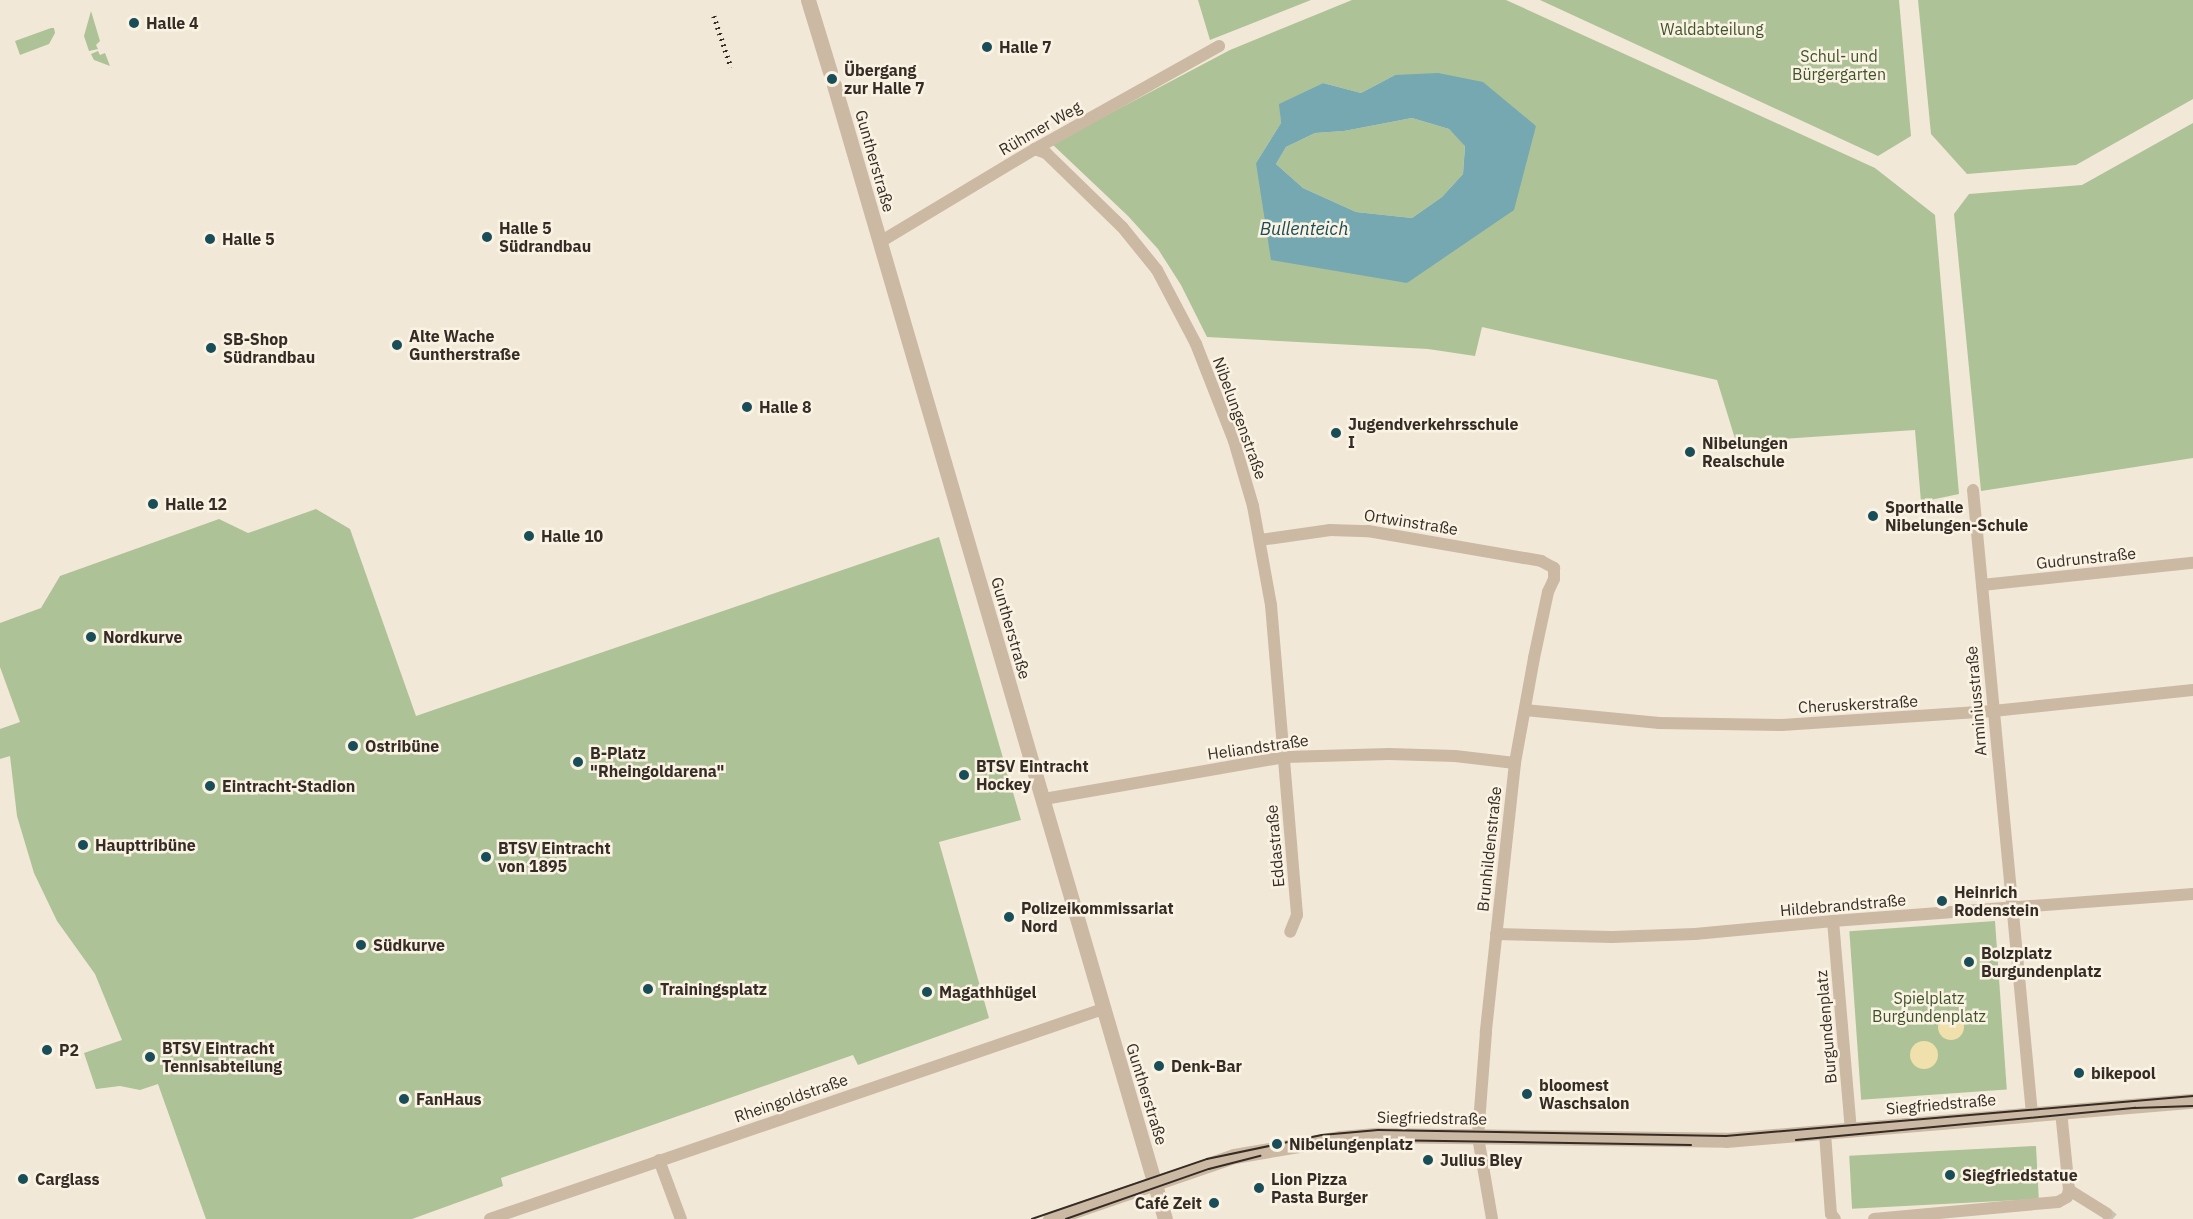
<!DOCTYPE html>
<html>
<head>
<meta charset="utf-8">
<style>
  body { margin:0 }
  #map { position:relative; width:2193px; height:1219px; overflow:hidden; background:#f2e8d7; font-family:"IBM Plex Sans",sans-serif }
  div>[style] { position:absolute }
  .green>* { inset:0; background:#aec297; transform-origin:0 0 }
  .sand>* { inset:0; background:#f0e0ab }
  .round { border-radius:50% }
  .water>* { inset:0; background:#75a8b0 }
  .minor-tunnel>* { height:12px; margin-top:-6px; transform-origin:0; background:repeating-linear-gradient(90deg,#ccc2b3 0 12px,transparent 0 18px) }
  .minor>* { height:12px; margin:-6px; padding:0 6px; transform-origin:6px; border-radius:6px; background:#cbb9a3 }
  .tertiary>* { height:15px; margin:-7.5px; padding:0 7.5px; transform-origin:7.5px; border-radius:7.5px; background:#cbb9a3 }
  .tram>* { height:1.5px; margin:-0.75px; padding:0 0.75px; transform-origin:0.75px; border-radius:0.75px; background:#352c25 }
  .rail>* { height:4.5px; margin-top:-2.25px; transform-origin:0; background:repeating-linear-gradient(90deg,#352c25 0 1.5px,transparent 0 6px) }
  .dots>* { width:16px; height:16px; translate:-50% -50%; box-sizing:border-box; border:3px solid #faf2e3; border-radius:50% }
  span { translate:-50% -50%; white-space:nowrap; text-align:center; line-height:1.15; -webkit-text-stroke:5px #faf2e3; paint-order:stroke }
  .poi-label { font-size:16px; color:#352c25; font-weight:700 }
  .left { translate:0 -50%; text-align:left }
  .right { translate:-100% -50%; text-align:right }
  .park-label { font-size:16px; color:#3f5428 }
  .street-label { font-size:16px; color:#352c25 }
  .water-label { font-size:18px; color:#194d58; font-style:italic }
</style>
</head>
<body>
<div id="map">
  <div class="green">
    <div style="clip-path:polygon(1198px 0,1311px 0,1210px 40px)"></div>
    <div style="clip-path:polygon(evenodd,1352px 0,1506px 0,1875px 168px,1935px 215px,1959px 494px,1921px 502px,1915px 430px,1736px 442px,1717px 380px,1482px 327px,1475px 356px,1428px 349px,1207px 337px,1181px 285px,1158px 249px,1128px 216px,1052px 144px,1230px 50px,1352px 0,1395px 75px,1536px 126px,1407px 283px,1256px 163px,1281px 123px,1280px 104px,1323px 83px,1361px 93px,1395px 75px)"></div>
    <div style="clip-path:polygon(1540px 0,1899px 0,1911px 136px,1878px 156px)"></div>
    <div style="clip-path:polygon(1918px 0,2193px 0,2193px 99px,2076px 165px,1967px 174px,1931px 134px)"></div>
    <div style="clip-path:polygon(91px 11px,100px 41px,96px 45px,98px 49px,89px 51px,84px 36px)"></div>
    <div style="clip-path:polygon(51px 28px,54px 28px,55px 33px,49px 44px,20px 55px,15px 41px)"></div>
    <div style="clip-path:polygon(98px 51px,100px 55px,105px 53px,110px 66px,94px 60px,91px 54px)"></div>
    <div style="clip-path:polygon(1412px 118px,1449px 129px,1465px 145px,1463px 174px,1442px 197px,1412px 218px,1356px 212px,1303px 188px,1276px 164px,1286px 147px,1315px 133px,1344px 131px)"></div>
    <div style="clip-path:polygon(2193px 123px,2193px 458px,1981px 491px,1954px 214px,1969px 194px,2082px 185px)"></div>
    <div style="clip-path:polygon(316px 509px,350px 529px,416px 716px,939px 537px,1021px 820px,939px 842px,989px 1018px,858px 1065px,853px 1055px,501px 1178px,503px 1186px,412px 1219px,206px 1219px,158px 1084px,140px 1090px,120px 1086px,96px 1089px,84px 1053px,122px 1040px,95px 974px,57px 921px,34px 873px,17px 816px,10px 756px,0 759px,0 729px,20px 722px,0 667px,0 623px,41px 608px,60px 576px,219px 519px,248px 533px)"></div>
    <div style="left:1995px;top:921px;width:169px;height:146px;rotate:86deg"></div>
    <div style="left:2036px;top:1146px;width:53px;height:187px;rotate:87deg"></div>
  </div>
  <div class="sand">
    <div class="round" style="left:1938px;top:1014px;width:26px;height:26px"></div>
    <div class="round" style="left:1910px;top:1041px;width:28px;height:28px"></div>
  </div>
  <div class="water">
    <div style="clip-path:polygon(evenodd,1438px 73px,1483px 82px,1536px 126px,1514px 210px,1407px 283px,1271px 260px,1256px 163px,1281px 123px,1279px 104px,1323px 83px,1361px 93px,1395px 75px,1438px 73px,1412px 118px,1449px 129px,1465px 146px,1463px 174px,1442px 197px,1412px 218px,1356px 212px,1303px 188px,1276px 164px,1286px 147px,1315px 133px,1344px 131px,1412px 118px)"></div>
  </div>
  <div class="minor-tunnel">
    <div style="left:2106px;top:1213px;width:9px;rotate:41deg"></div>
  </div>
  <div class="minor">
    <div style="left:1035px;top:149px;width:12px;rotate:20deg"></div>
    <div style="left:1046px;top:153px;width:107px;rotate:44.2deg"></div>
    <div style="left:1123px;top:228px;width:54px;rotate:51deg"></div>
    <div style="left:1157px;top:270px;width:84px;rotate:62.2deg"></div>
    <div style="left:1196px;top:344px;width:104px;rotate:68.6deg"></div>
    <div style="left:1234px;top:441px;width:68px;rotate:73.7deg"></div>
    <div style="left:1253px;top:506px;width:101px;rotate:79.7deg"></div>
    <div style="left:1271px;top:605px;width:311px;rotate:85.2deg"></div>
    <div style="left:1297px;top:915px;width:18px;rotate:112deg"></div>
    <div style="left:880px;top:242px;width:181px;rotate:-31deg"></div>
    <div style="left:1035px;top:149px;width:211px;rotate:-29.2deg"></div>
    <div style="left:1973px;top:490px;width:627px;rotate:84.6deg"></div>
    <div style="left:1260px;top:540px;width:71px;rotate:-8.1deg"></div>
    <div style="left:1330px;top:530px;width:38px;rotate:2deg"></div>
    <div style="left:1368px;top:531px;width:176px;rotate:9.8deg"></div>
    <div style="left:1541px;top:561px;width:15px;rotate:28deg"></div>
    <div style="left:1554px;top:568px;width:11px;rotate:90deg"></div>
    <div style="left:1554px;top:579px;width:14px;rotate:115deg"></div>
    <div style="left:1548px;top:592px;width:67px;rotate:102deg"></div>
    <div style="left:1534px;top:658px;width:107px;rotate:100.3deg"></div>
    <div style="left:1515px;top:763px;width:271px;rotate:96.2deg"></div>
    <div style="left:1486px;top:1032px;width:105px;rotate:94.4deg"></div>
    <div style="left:1478px;top:1137px;width:83px;rotate:80.3deg"></div>
    <div style="left:1982px;top:585px;width:212px;rotate:-6deg"></div>
    <div style="left:1525px;top:710px;width:135px;rotate:5.5deg"></div>
    <div style="left:1659px;top:723px;width:123px;rotate:0.9deg"></div>
    <div style="left:1782px;top:725px;width:211px;rotate:-3.8deg"></div>
    <div style="left:1993px;top:711px;width:201px;rotate:-6deg"></div>
    <div style="left:1044px;top:799px;width:245px;rotate:-9.9deg"></div>
    <div style="left:1285px;top:757px;width:104px;rotate:-1.7deg"></div>
    <div style="left:1389px;top:754px;width:66px;rotate:1.7deg"></div>
    <div style="left:1455px;top:756px;width:60px;rotate:6.7deg"></div>
    <div style="left:1833px;top:921px;width:210px;rotate:85.1deg"></div>
    <div style="left:1496px;top:934px;width:116px;rotate:1.5deg"></div>
    <div style="left:1612px;top:937px;width:83px;rotate:-2.1deg"></div>
    <div style="left:1695px;top:934px;width:139px;rotate:-5.4deg"></div>
    <div style="left:1833px;top:921px;width:361px;rotate:-4.3deg"></div>
    <div style="left:1825px;top:1133px;width:81px;rotate:85.8deg"></div>
    <div style="left:1831px;top:1214px;width:6px;rotate:51deg"></div>
    <div style="left:659px;top:1160px;width:63px;rotate:69.6deg"></div>
    <div style="left:2069px;top:1190px;width:44px;rotate:31.9deg"></div>
    <div style="left:490px;top:1219px;width:648px;rotate:-18.91deg"></div>
    <div style="left:1874px;top:1219px;width:185px;rotate:-5.3deg"></div>
    <div style="left:2058px;top:1202px;width:10px;rotate:-29deg"></div>
    <div style="left:2067px;top:1197px;width:7px;rotate:-74deg"></div>
    <div style="left:2069px;top:1190px;width:79px;rotate:-95.8deg"></div>
  </div>
  <div class="tertiary">
    <div style="left:808px;top:0;width:75px;rotate:73deg"></div>
    <div style="left:834px;top:85px;width:1181px;rotate:73.73deg"></div>
    <div style="left:1050px;top:1219px;width:194px;rotate:-18.9deg"></div>
    <div style="left:1234px;top:1156px;width:108px;rotate:-9.6deg"></div>
    <div style="left:1340px;top:1138px;width:38px;rotate:-5deg"></div>
    <div style="left:1378px;top:1135px;width:348px;rotate:0.8deg"></div>
    <div style="left:1726px;top:1140px;width:469px;rotate:-4.8deg"></div>
  </div>
  <div class="tram">
    <div style="left:1796px;top:1140px;width:341px;rotate:-5.4deg"></div>
    <div style="left:2135px;top:1108px;width:58px;rotate:-2deg"></div>
    <div style="left:1289px;top:1151px;width:91px;rotate:-7deg"></div>
    <div style="left:1379px;top:1140px;width:312px;rotate:0.9deg"></div>
    <div style="left:1032px;top:1219px;width:185px;rotate:-18.9deg"></div>
    <div style="left:1207px;top:1159px;width:117px;rotate:-11.8deg"></div>
    <div style="left:1322px;top:1135px;width:56px;rotate:-5.1deg"></div>
    <div style="left:1378px;top:1130px;width:348px;rotate:1deg"></div>
    <div style="left:1726px;top:1136px;width:469px;rotate:-4.9deg"></div>
    <div style="left:1066px;top:1219px;width:151px;rotate:-19.3deg"></div>
    <div style="left:1209px;top:1169px;width:53px;rotate:-14.3deg"></div>
  </div>
  <div class="rail">
    <div style="left:714px;top:16px;width:54px;rotate:71.6deg"></div>
  </div>
  <div class="dots">
    <div style="left:134px;top:23px;background:#194d58"></div>
    <div style="left:987px;top:47px;background:#194d58"></div>
    <div style="left:832px;top:79px;background:#194d58"></div>
    <div style="left:487px;top:237px;background:#194d58"></div>
    <div style="left:210px;top:239px;background:#194d58"></div>
    <div style="left:397px;top:345px;background:#194d58"></div>
    <div style="left:211px;top:348px;background:#194d58"></div>
    <div style="left:747px;top:407px;background:#194d58"></div>
    <div style="left:1336px;top:433px;background:#194d58"></div>
    <div style="left:1690px;top:452px;background:#194d58"></div>
    <div style="left:153px;top:504px;background:#194d58"></div>
    <div style="left:1873px;top:516px;background:#194d58"></div>
    <div style="left:529px;top:536px;background:#194d58"></div>
    <div style="left:91px;top:637px;background:#194d58"></div>
    <div style="left:353px;top:746px;background:#194d58"></div>
    <div style="left:578px;top:762px;background:#194d58"></div>
    <div style="left:964px;top:775px;background:#194d58"></div>
    <div style="left:210px;top:786px;background:#194d58"></div>
    <div style="left:83px;top:845px;background:#194d58"></div>
    <div style="left:486px;top:857px;background:#194d58"></div>
    <div style="left:1942px;top:901px;background:#194d58"></div>
    <div style="left:1009px;top:917px;background:#194d58"></div>
    <div style="left:361px;top:945px;background:#194d58"></div>
    <div style="left:1969px;top:962px;background:#194d58"></div>
    <div style="left:648px;top:989px;background:#194d58"></div>
    <div style="left:927px;top:992px;background:#194d58"></div>
    <div style="left:47px;top:1050px;background:#194d58"></div>
    <div style="left:150px;top:1057px;background:#194d58"></div>
    <div style="left:1159px;top:1066px;background:#194d58"></div>
    <div style="left:2079px;top:1073px;background:#194d58"></div>
    <div style="left:1527px;top:1094px;background:#194d58"></div>
    <div style="left:404px;top:1099px;background:#194d58"></div>
    <div style="left:1277px;top:1144px;background:#194d58"></div>
    <div style="left:1428px;top:1160px;background:#194d58"></div>
    <div style="left:1950px;top:1175px;background:#194d58"></div>
    <div style="left:23px;top:1179px;background:#194d58"></div>
    <div style="left:1259px;top:1188px;background:#194d58"></div>
    <div style="left:1214px;top:1203px;background:#194d58"></div>
  </div>
  <div class="poi-label">
    <span class="left" style="left:146px;top:23px">Halle 4</span>
    <span class="left" style="left:999px;top:47px">Halle 7</span>
    <span class="left" style="left:844px;top:79px">Übergang<br>zur Halle 7</span>
    <span class="left" style="left:499px;top:237px">Halle 5<br>Südrandbau</span>
    <span class="left" style="left:222px;top:239px">Halle 5</span>
    <span class="left" style="left:409px;top:345px">Alte Wache<br>Guntherstraße</span>
    <span class="left" style="left:223px;top:348px">SB-Shop<br>Südrandbau</span>
    <span class="left" style="left:759px;top:407px">Halle 8</span>
    <span class="left" style="left:1348px;top:433px">Jugendverkehrsschule<br>I</span>
    <span class="left" style="left:1702px;top:452px">Nibelungen<br>Realschule</span>
    <span class="left" style="left:165px;top:504px">Halle 12</span>
    <span class="left" style="left:1885px;top:516px">Sporthalle<br>Nibelungen-Schule</span>
    <span class="left" style="left:541px;top:536px">Halle 10</span>
    <span class="left" style="left:103px;top:637px">Nordkurve</span>
    <span class="left" style="left:365px;top:746px">Ostribüne</span>
    <span class="left" style="left:590px;top:762px">B-Platz<br>"Rheingoldarena"</span>
    <span class="left" style="left:976px;top:775px">BTSV Eintracht<br>Hockey</span>
    <span class="left" style="left:222px;top:786px">Eintracht-Stadion</span>
    <span class="left" style="left:95px;top:845px">Haupttribüne</span>
    <span class="left" style="left:498px;top:857px">BTSV Eintracht<br>von 1895</span>
    <span class="left" style="left:1954px;top:901px">Heinrich<br>Rodenstein</span>
    <span class="left" style="left:1021px;top:917px">Polizeikommissariat<br>Nord</span>
    <span class="left" style="left:373px;top:945px">Südkurve</span>
    <span class="left" style="left:1981px;top:962px">Bolzplatz<br>Burgundenplatz</span>
    <span class="left" style="left:660px;top:989px">Trainingsplatz</span>
    <span class="left" style="left:939px;top:992px">Magathhügel</span>
    <span class="left" style="left:162px;top:1057px">BTSV Eintracht<br>Tennisabteilung</span>
    <span class="left" style="left:59px;top:1050px">P2</span>
    <span class="left" style="left:1171px;top:1066px">Denk-Bar</span>
    <span class="left" style="left:2091px;top:1073px">bikepool</span>
    <span class="left" style="left:1539px;top:1094px">bloomest<br>Waschsalon</span>
    <span class="left" style="left:416px;top:1099px">FanHaus</span>
    <span class="left" style="left:1289px;top:1144px">Nibelungenplatz</span>
    <span class="left" style="left:1440px;top:1160px">Julius Bley</span>
    <span class="left" style="left:1962px;top:1175px">Siegfriedstatue</span>
    <span class="left" style="left:35px;top:1179px">Carglass</span>
    <span class="left" style="left:1271px;top:1188px">Lion Pizza<br>Pasta Burger</span>
    <span class="right" style="left:1202px;top:1203px">Café Zeit</span>
  </div>
  <div class="park-label">
    <span style="left:1712px;top:29px">Waldabteilung</span>
    <span style="left:1839px;top:65px">Schul- und<br>Bürgergarten</span>
    <span style="left:1929px;top:1007px">Spielplatz<br>Burgundenplatz</span>
  </div>
  <div class="street-label">
    <span style="left:1040px;top:128px;rotate:-30deg">Rühmer Weg</span>
    <span style="left:875px;top:161px;rotate:74deg">Guntherstraße</span>
    <span style="left:1240px;top:418px;rotate:70deg">Nibelungenstraße</span>
    <span style="left:1411px;top:522px;rotate:9deg">Ortwinstraße</span>
    <span style="left:2086px;top:558px;rotate:-6deg">Gudrunstraße</span>
    <span style="left:1011px;top:628px;rotate:74deg">Guntherstraße</span>
    <span style="left:1976px;top:701px;rotate:-95deg">Arminiusstraße</span>
    <span style="left:1858px;top:704px;rotate:-3deg">Cheruskerstraße</span>
    <span style="left:1258px;top:747px;rotate:-8deg">Heliandstraße</span>
    <span style="left:1275px;top:846px;rotate:-95deg">Eddastraße</span>
    <span style="left:1489px;top:849px;rotate:-84deg">Brunhildenstraße</span>
    <span style="left:1843px;top:905px;rotate:-5deg">Hildebrandstraße</span>
    <span style="left:1826px;top:1027px;rotate:-95deg">Burgundenplatz</span>
    <span style="left:1147px;top:1094px;rotate:73deg">Guntherstraße</span>
    <span style="left:791px;top:1098px;rotate:-19deg">Rheingoldstraße</span>
    <span style="left:1941px;top:1104px;rotate:-5deg">Siegfriedstraße</span>
    <span style="left:1432px;top:1118px;rotate:1deg">Siegfriedstraße</span>
  </div>
  <div class="water-label">
    <span style="left:1304px;top:229px">Bullenteich</span>
  </div>
</div>
</body>
</html>
